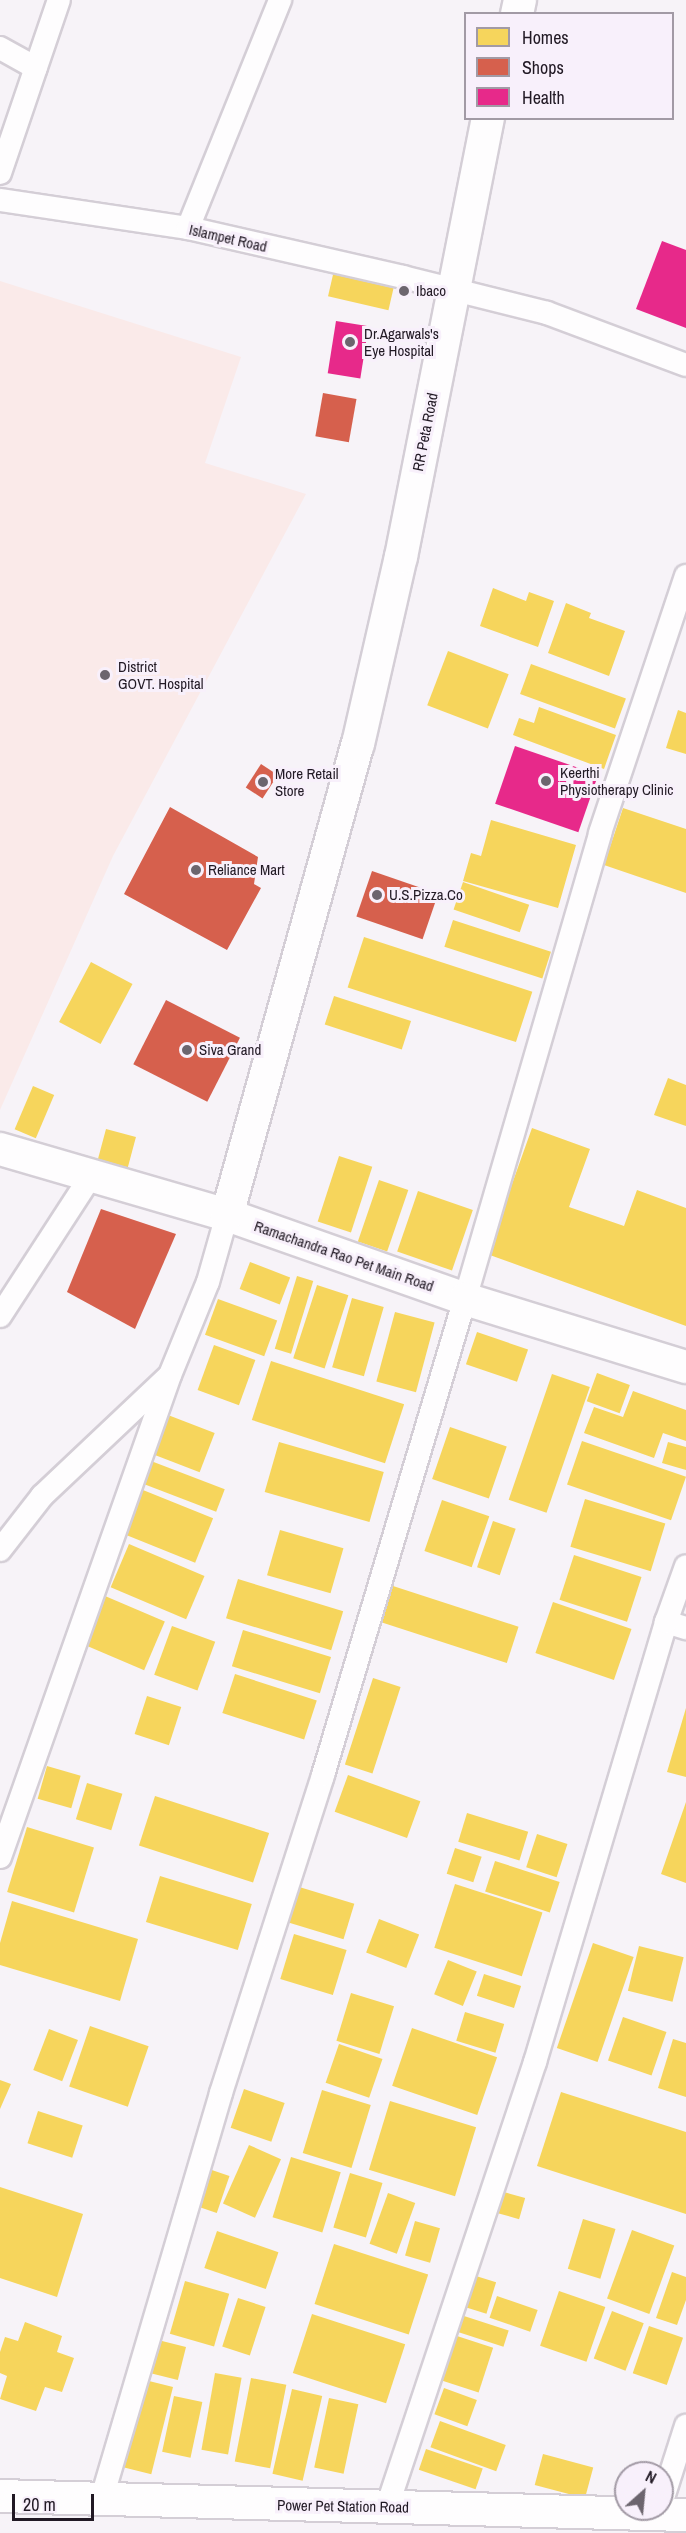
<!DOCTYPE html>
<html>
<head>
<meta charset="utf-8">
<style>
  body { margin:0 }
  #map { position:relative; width:686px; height:2533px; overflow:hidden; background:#f7f3f8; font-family:"Archivo Narrow",sans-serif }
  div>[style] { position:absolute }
  .commercial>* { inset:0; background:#faeae9 }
  .homes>* { inset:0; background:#f6d55c; transform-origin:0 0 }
  .shops>* { inset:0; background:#d6604d; transform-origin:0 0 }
  .health>* { inset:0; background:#e7298a; transform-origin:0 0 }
  .roads { filter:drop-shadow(2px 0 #d4ced6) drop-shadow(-2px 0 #d4ced6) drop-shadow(0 2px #d4ced6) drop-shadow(0 -2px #d4ced6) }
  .street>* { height:22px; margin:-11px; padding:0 11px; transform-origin:11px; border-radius:11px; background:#fefdfe }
  .secondary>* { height:32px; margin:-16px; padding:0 16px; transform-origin:16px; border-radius:16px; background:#fefdfe }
  .dots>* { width:16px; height:16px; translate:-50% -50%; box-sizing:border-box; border:3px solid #f8f0fb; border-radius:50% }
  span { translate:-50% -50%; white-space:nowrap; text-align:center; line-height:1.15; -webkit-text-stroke:6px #f8f0fb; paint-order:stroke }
  .street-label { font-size:15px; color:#211924 }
  .poi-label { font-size:15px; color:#211924 }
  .left { translate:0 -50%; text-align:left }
  .legend { position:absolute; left:464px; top:12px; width:210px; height:108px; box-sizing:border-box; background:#f8f0fb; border:2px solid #a29aa5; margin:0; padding:8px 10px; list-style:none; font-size:18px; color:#211924 }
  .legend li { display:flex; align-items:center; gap:12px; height:30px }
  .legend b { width:30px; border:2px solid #a29aa5 }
  .north { position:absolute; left:614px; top:2461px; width:60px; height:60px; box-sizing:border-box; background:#f8f0fb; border:2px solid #a29aa5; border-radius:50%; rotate:27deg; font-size:16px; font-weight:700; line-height:24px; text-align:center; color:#211924 }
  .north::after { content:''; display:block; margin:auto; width:21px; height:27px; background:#6c656e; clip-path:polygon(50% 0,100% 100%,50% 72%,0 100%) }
  .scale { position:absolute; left:12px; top:2494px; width:82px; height:27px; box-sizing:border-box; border:3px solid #211924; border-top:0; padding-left:8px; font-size:18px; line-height:21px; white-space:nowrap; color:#211924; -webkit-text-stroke:4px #f8f0fb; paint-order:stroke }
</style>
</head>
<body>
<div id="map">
  <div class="commercial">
    <div style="clip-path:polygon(0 281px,241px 357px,205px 463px,306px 494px,113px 856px,0 1110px)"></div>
  </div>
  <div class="homes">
    <div style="left:335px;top:266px;width:62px;height:31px;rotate:13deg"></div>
    <div style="clip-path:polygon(493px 588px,526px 601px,529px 592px,554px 601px,538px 647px,480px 626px)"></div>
    <div style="clip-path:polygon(566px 603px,591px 613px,589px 618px,625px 631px,609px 676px,548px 653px)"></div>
    <div style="left:448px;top:651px;width:65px;height:58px;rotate:21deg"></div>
    <div style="left:531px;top:664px;width:101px;height:32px;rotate:20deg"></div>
    <div style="clip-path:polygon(539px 707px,616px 735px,604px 769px,513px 735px,519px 718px,534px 723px)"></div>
    <div style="clip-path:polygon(678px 710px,686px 713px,686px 754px,666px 748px)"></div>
    <div style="clip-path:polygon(623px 808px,686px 829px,686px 893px,604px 865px)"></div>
    <div style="clip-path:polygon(491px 820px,576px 845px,558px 908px,463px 881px,471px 853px,481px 856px)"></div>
    <div style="left:463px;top:882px;width:70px;height:29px;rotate:19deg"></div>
    <div style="left:453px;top:920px;width:103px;height:28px;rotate:18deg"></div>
    <div style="left:364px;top:937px;width:177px;height:53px;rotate:18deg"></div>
    <div style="left:91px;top:962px;width:47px;height:68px;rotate:28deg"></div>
    <div style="left:334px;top:996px;width:81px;height:30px;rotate:18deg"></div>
    <div style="clip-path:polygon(668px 1078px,686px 1085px,686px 1126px,654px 1115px)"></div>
    <div style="left:33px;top:1086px;width:23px;height:47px;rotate:23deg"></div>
    <div style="clip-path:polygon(532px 1128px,590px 1149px,569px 1207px,624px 1226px,637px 1190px,686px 1208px,686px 1326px,487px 1254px)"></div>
    <div style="left:106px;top:1129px;width:31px;height:32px;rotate:15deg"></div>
    <div style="left:339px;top:1156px;width:35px;height:69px;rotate:18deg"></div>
    <div style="left:379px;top:1180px;width:31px;height:65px;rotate:19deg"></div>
    <div style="left:418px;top:1191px;width:58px;height:64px;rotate:19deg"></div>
    <div style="left:250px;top:1262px;width:43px;height:29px;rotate:21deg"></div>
    <div style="left:297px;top:1276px;width:17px;height:76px;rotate:17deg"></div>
    <div style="left:317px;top:1285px;width:33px;height:77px;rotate:18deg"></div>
    <div style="left:352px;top:1298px;width:33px;height:72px;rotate:16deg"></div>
    <div style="left:218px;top:1299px;width:63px;height:38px;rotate:20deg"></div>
    <div style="left:395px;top:1312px;width:41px;height:72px;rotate:15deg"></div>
    <div style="left:477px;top:1332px;width:54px;height:34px;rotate:19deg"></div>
    <div style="left:214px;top:1345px;width:44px;height:48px;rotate:20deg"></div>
    <div style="left:271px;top:1361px;width:140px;height:62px;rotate:18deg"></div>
    <div style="left:597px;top:1373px;width:35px;height:30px;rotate:20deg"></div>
    <div style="left:552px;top:1374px;width:40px;height:133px;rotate:19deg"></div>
    <div style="clip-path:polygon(633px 1391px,686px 1410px,686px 1441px,663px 1433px,654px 1458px,584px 1433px,594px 1407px,623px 1417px)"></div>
    <div style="left:168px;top:1415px;width:50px;height:42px;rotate:21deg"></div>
    <div style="left:450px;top:1427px;width:60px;height:55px;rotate:19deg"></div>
    <div style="left:582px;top:1441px;width:110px;height:46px;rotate:19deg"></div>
    <div style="left:279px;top:1442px;width:109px;height:52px;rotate:16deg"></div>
    <div style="clip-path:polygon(668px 1442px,686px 1447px,686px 1470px,662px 1463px)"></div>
    <div style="left:151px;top:1461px;width:79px;height:24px;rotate:21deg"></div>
    <div style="left:138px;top:1488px;width:81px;height:48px;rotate:22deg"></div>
    <div style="left:585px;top:1499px;width:84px;height:50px;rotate:17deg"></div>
    <div style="left:442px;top:1500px;width:50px;height:54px;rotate:19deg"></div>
    <div style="left:493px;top:1521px;width:24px;height:49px;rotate:19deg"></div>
    <div style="left:280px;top:1530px;width:66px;height:47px;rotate:16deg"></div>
    <div style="left:129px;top:1544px;width:82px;height:47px;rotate:23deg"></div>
    <div style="left:574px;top:1555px;width:71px;height:47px;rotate:18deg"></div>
    <div style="left:238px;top:1579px;width:110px;height:41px;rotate:17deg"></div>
    <div style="left:393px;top:1586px;width:132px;height:38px;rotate:18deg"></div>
    <div style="left:105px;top:1596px;width:65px;height:53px;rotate:23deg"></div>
    <div style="left:553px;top:1602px;width:83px;height:54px;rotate:19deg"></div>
    <div style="left:172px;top:1626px;width:46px;height:52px;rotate:20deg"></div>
    <div style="left:243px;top:1630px;width:92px;height:38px;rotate:17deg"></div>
    <div style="left:235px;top:1674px;width:86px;height:41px;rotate:18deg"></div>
    <div style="left:373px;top:1678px;width:29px;height:91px;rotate:18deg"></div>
    <div style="left:147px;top:1696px;width:36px;height:40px;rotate:18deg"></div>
    <div style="clip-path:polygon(686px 1708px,686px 1777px,667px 1772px)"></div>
    <div style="left:47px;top:1766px;width:35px;height:34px;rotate:16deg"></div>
    <div style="left:348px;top:1775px;width:77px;height:39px;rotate:20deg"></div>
    <div style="left:87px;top:1783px;width:37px;height:38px;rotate:17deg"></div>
    <div style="left:155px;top:1796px;width:120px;height:52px;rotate:18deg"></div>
    <div style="clip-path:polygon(686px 1802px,686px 1883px,661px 1874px)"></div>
    <div style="left:467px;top:1813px;width:64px;height:30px;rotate:17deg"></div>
    <div style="left:27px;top:1827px;width:70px;height:68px;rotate:17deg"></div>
    <div style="left:537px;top:1834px;width:32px;height:35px;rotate:18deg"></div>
    <div style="left:455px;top:1848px;width:28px;height:27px;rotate:18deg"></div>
    <div style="left:495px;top:1861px;width:68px;height:32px;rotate:18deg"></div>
    <div style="left:160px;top:1876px;width:96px;height:48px;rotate:17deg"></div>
    <div style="left:455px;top:1884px;width:92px;height:67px;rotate:18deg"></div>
    <div style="left:296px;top:1886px;width:61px;height:37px;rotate:17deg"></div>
    <div style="clip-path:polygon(12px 1901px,138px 1939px,120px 2001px,0 1965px,0 1943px)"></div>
    <div style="left:379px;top:1919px;width:43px;height:36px;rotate:21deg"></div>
    <div style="left:294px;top:1934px;width:55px;height:47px;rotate:17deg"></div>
    <div style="left:593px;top:1943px;width:43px;height:111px;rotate:19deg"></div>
    <div style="left:639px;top:1946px;width:46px;height:46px;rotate:14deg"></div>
    <div style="left:448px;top:1960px;width:31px;height:37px;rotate:22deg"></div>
    <div style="left:484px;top:1974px;width:39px;height:23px;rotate:18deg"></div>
    <div style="left:351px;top:1993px;width:45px;height:50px;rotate:17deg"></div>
    <div style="left:465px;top:2012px;width:41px;height:30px;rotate:17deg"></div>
    <div style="left:623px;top:2017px;width:46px;height:46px;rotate:19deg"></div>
    <div style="left:90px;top:2026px;width:62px;height:64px;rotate:19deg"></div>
    <div style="left:412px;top:2028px;width:90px;height:61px;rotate:19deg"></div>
    <div style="left:49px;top:2029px;width:31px;height:44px;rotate:21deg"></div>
    <div style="clip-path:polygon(673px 2039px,686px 2043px,686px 2097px,658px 2088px)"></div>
    <div style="left:339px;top:2044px;width:46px;height:41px;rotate:19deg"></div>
    <div style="clip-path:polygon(0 2080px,11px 2084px,0 2109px)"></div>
    <div style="left:244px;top:2089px;width:43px;height:41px;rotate:19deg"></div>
    <div style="left:322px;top:2090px;width:51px;height:66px;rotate:17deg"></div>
    <div style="clip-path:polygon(561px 2092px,686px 2132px,686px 2214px,537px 2166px)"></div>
    <div style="left:390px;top:2101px;width:90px;height:72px;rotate:17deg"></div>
    <div style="left:38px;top:2111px;width:47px;height:34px;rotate:18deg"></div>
    <div style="left:249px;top:2145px;width:35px;height:64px;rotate:24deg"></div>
    <div style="left:291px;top:2157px;width:52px;height:63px;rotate:17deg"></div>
    <div style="left:203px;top:2167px;width:28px;height:39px;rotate:19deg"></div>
    <div style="left:350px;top:2173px;width:34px;height:57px;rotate:17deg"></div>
    <div style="clip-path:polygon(0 2187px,83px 2214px,57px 2297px,0 2278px)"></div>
    <div style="left:504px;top:2192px;width:22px;height:22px;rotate:16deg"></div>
    <div style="left:388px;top:2193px;width:29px;height:54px;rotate:20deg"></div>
    <div style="left:583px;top:2219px;width:34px;height:52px;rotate:17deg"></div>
    <div style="left:415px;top:2221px;width:26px;height:36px;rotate:16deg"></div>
    <div style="left:632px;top:2230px;width:45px;height:73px;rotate:20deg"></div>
    <div style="left:217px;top:2231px;width:65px;height:39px;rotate:19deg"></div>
    <div style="left:334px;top:2244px;width:99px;height:63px;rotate:18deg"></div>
    <div style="clip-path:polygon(672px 2272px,686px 2277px,686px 2300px,677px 2325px,656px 2318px)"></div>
    <div style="left:476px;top:2276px;width:21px;height:33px;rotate:17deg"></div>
    <div style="left:185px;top:2281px;width:46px;height:55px;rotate:16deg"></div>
    <div style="left:559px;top:2291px;width:49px;height:58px;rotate:19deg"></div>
    <div style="left:497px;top:2296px;width:43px;height:23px;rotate:19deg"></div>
    <div style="left:238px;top:2298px;width:29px;height:51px;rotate:18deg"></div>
    <div style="left:612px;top:2311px;width:34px;height:51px;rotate:21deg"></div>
    <div style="left:312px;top:2314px;width:98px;height:62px;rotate:18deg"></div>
    <div style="left:464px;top:2316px;width:47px;height:17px;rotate:18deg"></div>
    <div style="clip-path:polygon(25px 2322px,62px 2336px,57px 2352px,74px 2358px,62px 2392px,45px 2387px,36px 2411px,0 2399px,7px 2376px,0 2373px,0 2352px,5px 2337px,18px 2341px)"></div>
    <div style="left:649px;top:2326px;width:36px;height:50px;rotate:19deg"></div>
    <div style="left:457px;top:2336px;width:38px;height:47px;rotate:18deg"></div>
    <div style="left:154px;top:2339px;width:33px;height:34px;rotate:14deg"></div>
    <div style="left:215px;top:2373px;width:27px;height:78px;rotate:10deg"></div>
    <div style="left:251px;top:2378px;width:36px;height:85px;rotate:11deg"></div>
    <div style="left:141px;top:2379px;width:33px;height:90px;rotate:14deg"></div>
    <div style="left:444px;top:2388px;width:35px;height:28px;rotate:20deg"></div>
    <div style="left:292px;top:2389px;width:31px;height:87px;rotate:13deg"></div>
    <div style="left:174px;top:2396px;width:29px;height:57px;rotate:12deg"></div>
    <div style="left:329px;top:2398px;width:30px;height:71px;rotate:12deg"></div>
    <div style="left:440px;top:2421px;width:70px;height:28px;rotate:20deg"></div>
    <div style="left:426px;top:2449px;width:60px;height:22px;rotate:19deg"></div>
    <div style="left:543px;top:2454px;width:52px;height:32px;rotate:15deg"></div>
  </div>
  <div class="shops">
    <div style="left:323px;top:393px;width:34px;height:44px;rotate:10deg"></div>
    <div style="left:261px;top:764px;width:20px;height:28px;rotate:33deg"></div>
    <div style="clip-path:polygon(170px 807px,258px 857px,254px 884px,261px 888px,227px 950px,124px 894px)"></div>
    <div style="left:372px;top:871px;width:70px;height:48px;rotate:19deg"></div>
    <div style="left:166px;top:1000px;width:83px;height:72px;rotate:27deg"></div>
    <div style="clip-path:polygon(101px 1209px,176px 1234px,135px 1329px,67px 1292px)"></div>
  </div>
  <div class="health">
    <div style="clip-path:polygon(662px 241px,686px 250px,686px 328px,636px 309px)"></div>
    <div style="left:336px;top:321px;width:33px;height:53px;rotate:9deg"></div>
    <div style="left:515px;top:746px;width:88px;height:61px;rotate:19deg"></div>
  </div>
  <div class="roads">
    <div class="street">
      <div style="left:0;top:48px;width:41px;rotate:29.1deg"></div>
      <div style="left:0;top:173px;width:183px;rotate:-71.2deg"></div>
      <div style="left:0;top:200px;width:190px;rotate:8.5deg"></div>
      <div style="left:188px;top:228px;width:221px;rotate:12.8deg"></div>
      <div style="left:403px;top:277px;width:148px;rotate:14deg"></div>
      <div style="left:547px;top:313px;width:148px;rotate:20.5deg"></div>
      <div style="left:188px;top:228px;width:246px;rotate:-68deg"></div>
      <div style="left:0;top:1316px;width:167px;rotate:-57deg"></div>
      <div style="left:0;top:1550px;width:68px;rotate:-52.1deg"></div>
      <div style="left:42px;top:1496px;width:173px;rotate:-43.4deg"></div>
      <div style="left:666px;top:1622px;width:21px;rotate:17deg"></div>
      <div style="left:0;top:1857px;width:511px;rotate:-70.57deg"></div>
      <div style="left:170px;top:1375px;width:100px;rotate:-67.8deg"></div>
      <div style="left:208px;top:1282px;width:70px;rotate:-74.2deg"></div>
      <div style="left:101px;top:2501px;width:425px;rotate:-73.6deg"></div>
      <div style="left:221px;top:2093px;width:334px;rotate:-72.2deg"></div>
      <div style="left:323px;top:1775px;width:497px;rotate:-73.4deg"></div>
      <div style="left:465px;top:1299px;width:485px;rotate:-73.8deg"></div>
      <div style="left:600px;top:833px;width:271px;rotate:-71.5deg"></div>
      <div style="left:662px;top:2501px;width:79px;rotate:-72.3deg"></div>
      <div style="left:387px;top:2507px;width:469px;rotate:-71.6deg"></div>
      <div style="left:535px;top:2062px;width:459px;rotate:-73.4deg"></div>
      <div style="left:666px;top:1622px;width:59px;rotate:-70.3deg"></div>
    </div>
    <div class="secondary">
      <div style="left:517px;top:14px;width:14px;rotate:-78deg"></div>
      <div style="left:0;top:1149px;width:236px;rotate:16.2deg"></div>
      <div style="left:227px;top:1215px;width:252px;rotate:19.4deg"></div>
      <div style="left:465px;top:1299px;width:231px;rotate:17.1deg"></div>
      <div style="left:227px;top:1215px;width:489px;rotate:-74.5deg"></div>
      <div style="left:358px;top:744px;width:192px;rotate:-77.1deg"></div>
      <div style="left:401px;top:557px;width:448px;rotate:-78.8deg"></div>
      <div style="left:0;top:2496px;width:686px;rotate:1.59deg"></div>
    </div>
  </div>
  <div class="dots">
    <div style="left:404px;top:291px;background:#6c656e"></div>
    <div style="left:350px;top:342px;background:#6c656e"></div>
    <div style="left:105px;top:675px;background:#6c656e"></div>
    <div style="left:546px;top:781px;background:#6c656e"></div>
    <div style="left:263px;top:782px;background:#6c656e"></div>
    <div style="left:196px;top:870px;background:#6c656e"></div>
    <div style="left:377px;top:895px;background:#6c656e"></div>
    <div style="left:187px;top:1050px;background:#6c656e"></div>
  </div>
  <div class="street-label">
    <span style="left:228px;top:238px;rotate:13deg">Islampet Road</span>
    <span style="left:425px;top:432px;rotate:-79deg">RR Peta Road</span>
    <span style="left:344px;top:1256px;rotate:19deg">Ramachandra Rao Pet Main Road</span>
    <span style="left:343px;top:2506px;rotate:1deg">Power Pet Station Road</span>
  </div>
  <div class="poi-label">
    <span class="left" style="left:416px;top:291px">Ibaco</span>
    <span class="left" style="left:364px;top:342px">Dr.Agarwals's<br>Eye Hospital</span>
    <span class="left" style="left:118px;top:675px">District<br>GOVT. Hospital</span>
    <span class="left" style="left:560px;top:781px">Keerthi<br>Physiotherapy Clinic</span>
    <span class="left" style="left:275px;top:782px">More Retail<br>Store</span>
    <span class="left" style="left:208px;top:870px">Reliance Mart</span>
    <span class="left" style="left:389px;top:895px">U.S.Pizza.Co</span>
    <span class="left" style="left:199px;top:1050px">Siva Grand</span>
  </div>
  <ul class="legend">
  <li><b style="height:16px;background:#f6d55c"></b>Homes</li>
  <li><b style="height:16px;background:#d6604d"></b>Shops</li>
  <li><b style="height:16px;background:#e7298a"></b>Health</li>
  </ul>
  <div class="north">N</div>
  <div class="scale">20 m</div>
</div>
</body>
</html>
